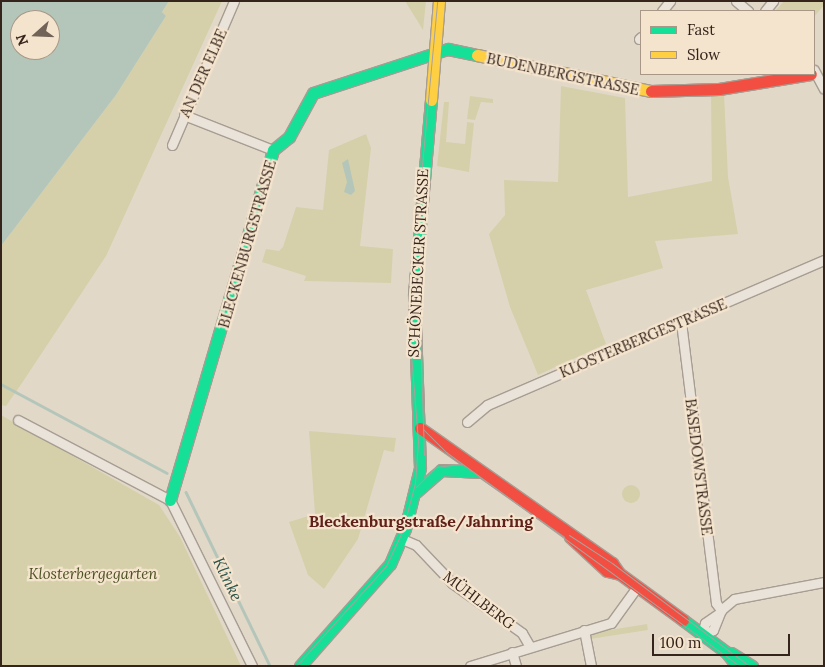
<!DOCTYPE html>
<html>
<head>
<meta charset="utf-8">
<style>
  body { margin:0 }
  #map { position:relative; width:825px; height:667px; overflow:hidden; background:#e2d8c8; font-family:Lora,serif }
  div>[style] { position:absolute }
  .green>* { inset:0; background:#d5d0aa; transform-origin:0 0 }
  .round { border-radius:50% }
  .water>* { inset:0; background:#b4c6b9 }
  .stream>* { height:2.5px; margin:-1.25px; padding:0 1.25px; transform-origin:1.25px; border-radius:1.25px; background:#b4c6b9 }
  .roads { filter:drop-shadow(1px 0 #a79d92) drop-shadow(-1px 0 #a79d92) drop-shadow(0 1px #a79d92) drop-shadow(0 -1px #a79d92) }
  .street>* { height:9px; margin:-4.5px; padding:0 4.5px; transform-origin:4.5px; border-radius:4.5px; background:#eae3da }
  .fast>* { height:11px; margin:-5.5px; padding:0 5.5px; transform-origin:5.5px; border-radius:5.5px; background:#16e098 }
  .slow>* { height:11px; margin:-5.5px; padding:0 5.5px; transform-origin:5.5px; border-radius:5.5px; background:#ffcf43 }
  .jam>* { height:11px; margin:-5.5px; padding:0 5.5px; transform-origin:5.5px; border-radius:5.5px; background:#f24e42 }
  .tram>* { height:1px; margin:-0.5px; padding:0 0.5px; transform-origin:0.5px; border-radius:0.5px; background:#a9a29b }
  span { translate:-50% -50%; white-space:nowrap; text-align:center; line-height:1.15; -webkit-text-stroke:4.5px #f5e4cd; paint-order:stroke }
  .street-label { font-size:15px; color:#34241b }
  .park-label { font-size:15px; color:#4b5122; font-style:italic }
  .neighbourhood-label { font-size:16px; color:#61211b; font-weight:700 }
  .water-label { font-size:16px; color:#2b544c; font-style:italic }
  .frame { position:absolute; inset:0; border:2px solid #34241b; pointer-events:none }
  .legend { position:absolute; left:640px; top:10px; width:175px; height:65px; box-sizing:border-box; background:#f5e4cd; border:1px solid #a89786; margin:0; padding:6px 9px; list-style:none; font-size:15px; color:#34241b }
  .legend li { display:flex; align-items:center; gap:10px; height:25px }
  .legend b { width:25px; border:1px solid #a89786 }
  .north { position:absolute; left:10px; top:10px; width:50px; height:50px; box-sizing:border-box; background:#f5e4cd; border:1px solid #a89786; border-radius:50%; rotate:250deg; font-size:14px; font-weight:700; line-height:20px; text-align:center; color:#34241b }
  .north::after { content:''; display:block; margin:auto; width:18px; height:22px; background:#716358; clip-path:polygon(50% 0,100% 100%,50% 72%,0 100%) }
  .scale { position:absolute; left:652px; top:634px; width:138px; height:22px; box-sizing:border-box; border:2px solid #34241b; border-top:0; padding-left:6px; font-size:15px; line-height:18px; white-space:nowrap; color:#34241b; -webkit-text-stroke:4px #f5e4cd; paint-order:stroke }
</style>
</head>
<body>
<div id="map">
  <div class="green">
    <div style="clip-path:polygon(169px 1px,222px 1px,106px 256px,22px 383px,6px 406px,1px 405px,1px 246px,116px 95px,166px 16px,162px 12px)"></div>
    <div style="clip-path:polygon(405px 1px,426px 1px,423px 30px)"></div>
    <div style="clip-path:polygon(784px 1px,824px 1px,824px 5px,814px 17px,814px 11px,775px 11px)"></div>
    <div style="clip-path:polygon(561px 86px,625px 98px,628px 197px,712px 181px,711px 96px,724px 94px,728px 177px,738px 234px,655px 241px,663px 268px,586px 290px,606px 344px,538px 375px,510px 307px,489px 234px,505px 215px,504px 180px,558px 182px)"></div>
    <div style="clip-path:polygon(470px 96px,493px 99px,493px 103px,481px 102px,475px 120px,467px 119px)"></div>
    <div style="clip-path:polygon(444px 102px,449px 102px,446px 142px,465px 144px,467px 122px,474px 123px,469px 172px,437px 166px)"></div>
    <div style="clip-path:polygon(366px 134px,371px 148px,360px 246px,393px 249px,391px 283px,304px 281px,306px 276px,262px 262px,266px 249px,279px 251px,283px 247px,296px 207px,323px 210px,329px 150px)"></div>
    <div style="clip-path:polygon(1px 415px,159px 505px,180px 537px,241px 666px,1px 666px)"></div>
    <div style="clip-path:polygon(309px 431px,396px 438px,394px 452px,384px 450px,358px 539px,324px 589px,308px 575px,289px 522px,315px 514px)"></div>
    <div class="round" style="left:622px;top:485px;width:18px;height:18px"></div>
    <div style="left:647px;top:624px;width:6px;height:57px;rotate:81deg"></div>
  </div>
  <div class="water">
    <div style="clip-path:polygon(evenodd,1px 1px,169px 1px,162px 12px,166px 16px,116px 95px,1px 246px,1px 1px,20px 20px,50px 20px,50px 50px,20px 50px,20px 20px)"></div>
    <div style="clip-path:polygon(348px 159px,355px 191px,351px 195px,344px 192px,347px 182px,342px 163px)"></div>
  </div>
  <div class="stream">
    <div style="left:1px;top:384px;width:188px;rotate:28.2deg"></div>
    <div style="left:186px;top:492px;width:193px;rotate:64.2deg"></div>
  </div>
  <div class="roads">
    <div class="street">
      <div style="left:736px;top:1px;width:16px;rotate:40deg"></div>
      <div style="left:662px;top:11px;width:13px;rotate:-51deg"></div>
      <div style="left:765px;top:11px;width:13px;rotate:-51deg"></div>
      <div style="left:639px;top:39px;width:3px;rotate:-45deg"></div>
      <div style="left:814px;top:70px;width:21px;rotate:62deg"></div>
      <div style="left:184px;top:115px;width:96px;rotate:21.5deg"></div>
      <div style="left:172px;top:145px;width:157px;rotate:-66.7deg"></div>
      <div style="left:681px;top:322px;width:283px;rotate:82.9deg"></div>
      <div style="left:716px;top:603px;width:9px;rotate:54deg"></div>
      <div style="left:18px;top:420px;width:172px;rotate:27.8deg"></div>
      <div style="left:170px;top:500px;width:185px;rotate:63.7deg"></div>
      <div style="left:467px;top:422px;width:26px;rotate:-40deg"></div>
      <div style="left:487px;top:405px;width:367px;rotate:-23.3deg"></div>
      <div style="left:402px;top:539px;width:15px;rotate:23deg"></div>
      <div style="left:416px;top:545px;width:52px;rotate:46.5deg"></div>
      <div style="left:452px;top:583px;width:86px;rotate:35.5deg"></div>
      <div style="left:522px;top:633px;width:14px;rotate:60deg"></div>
      <div style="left:584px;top:630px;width:37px;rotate:79deg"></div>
      <div style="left:702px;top:635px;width:12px;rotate:-24deg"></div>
      <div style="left:713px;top:630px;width:22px;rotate:-68deg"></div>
      <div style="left:721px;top:610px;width:17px;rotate:-40deg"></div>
      <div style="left:734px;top:599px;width:92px;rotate:-10.7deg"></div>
      <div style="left:702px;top:635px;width:12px;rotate:-76deg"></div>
      <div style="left:705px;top:623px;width:16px;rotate:-35deg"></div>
      <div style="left:512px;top:652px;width:15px;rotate:74deg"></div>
      <div style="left:470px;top:666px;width:147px;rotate:-17deg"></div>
      <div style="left:611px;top:623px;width:44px;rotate:-54.2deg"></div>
    </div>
    <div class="fast">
      <div style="left:416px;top:492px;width:33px;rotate:-41deg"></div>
      <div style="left:441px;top:470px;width:40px;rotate:2.9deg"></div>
      <div style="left:170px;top:500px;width:365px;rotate:-73.6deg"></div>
      <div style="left:273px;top:150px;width:21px;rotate:-39deg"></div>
      <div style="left:289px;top:137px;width:50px;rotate:-61.4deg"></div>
      <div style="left:313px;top:93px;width:142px;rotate:-18.1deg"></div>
      <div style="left:448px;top:49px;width:30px;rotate:12deg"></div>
      <div style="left:683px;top:620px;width:54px;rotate:36.7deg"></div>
      <div style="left:726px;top:652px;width:18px;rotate:52deg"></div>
      <div style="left:731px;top:653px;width:25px;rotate:32deg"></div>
      <div style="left:300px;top:666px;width:136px;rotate:-48.6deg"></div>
      <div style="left:390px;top:564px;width:38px;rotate:-67deg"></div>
      <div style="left:405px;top:529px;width:63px;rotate:-76.2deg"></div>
      <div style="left:420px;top:468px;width:174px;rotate:-92deg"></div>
      <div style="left:414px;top:294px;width:195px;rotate:-85deg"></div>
    </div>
    <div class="slow">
      <div style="left:477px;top:55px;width:178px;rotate:11.7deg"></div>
      <div style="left:431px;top:100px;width:99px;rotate:-85.4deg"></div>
    </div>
    <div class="jam">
      <div style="left:651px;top:91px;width:68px;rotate:-1.7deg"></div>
      <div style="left:719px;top:89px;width:93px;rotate:-9.3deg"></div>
      <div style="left:420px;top:428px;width:235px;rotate:35.1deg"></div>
      <div style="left:612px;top:563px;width:12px;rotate:55deg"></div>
      <div style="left:570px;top:537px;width:50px;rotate:42.6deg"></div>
      <div style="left:607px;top:571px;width:13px;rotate:13deg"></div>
      <div style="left:620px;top:574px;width:78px;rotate:36.1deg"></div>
    </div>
  </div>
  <div class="tram">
    <div style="left:418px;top:273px;width:182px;rotate:88.1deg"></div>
    <div style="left:423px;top:429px;width:33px;rotate:45deg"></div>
    <div style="left:446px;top:452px;width:363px;rotate:36.1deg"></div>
    <div style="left:416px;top:487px;width:28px;rotate:-45deg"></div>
    <div style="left:436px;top:467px;width:26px;rotate:-7deg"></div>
    <div style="left:569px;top:535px;width:51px;rotate:33.1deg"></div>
    <div style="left:612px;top:563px;width:171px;rotate:36.9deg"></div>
    <div style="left:296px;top:666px;width:135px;rotate:-48deg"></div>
    <div style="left:386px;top:566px;width:38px;rotate:-65deg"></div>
    <div style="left:402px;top:532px;width:51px;rotate:-75.1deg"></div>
    <div style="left:415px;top:483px;width:42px;rotate:-85.9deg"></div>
    <div style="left:418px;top:441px;width:125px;rotate:-94.6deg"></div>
    <div style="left:408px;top:316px;width:316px;rotate:-84.7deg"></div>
  </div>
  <div class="street-label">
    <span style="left:203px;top:73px;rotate:-66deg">AN DER ELBE</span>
    <span style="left:563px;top:74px;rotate:12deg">BUDENBERGSTRASSE</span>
    <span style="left:247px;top:244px;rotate:-74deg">BLECKENBURGSTRASSE</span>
    <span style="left:418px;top:263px;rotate:-87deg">SCHÖNEBECKER STRASSE</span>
    <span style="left:643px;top:338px;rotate:-23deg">KLOSTERBERGESTRASSE</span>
    <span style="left:699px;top:467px;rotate:83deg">BASEDOWSTRASSE</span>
    <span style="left:479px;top:600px;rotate:37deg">MÜHLBERG</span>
  </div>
  <div class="park-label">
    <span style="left:93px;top:574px">Klosterbergegarten</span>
  </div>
  <div class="neighbourhood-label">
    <span style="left:421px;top:521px">Bleckenburgstraße/Jahnring</span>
  </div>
  <div class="water-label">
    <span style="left:228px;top:579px;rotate:64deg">Klinke</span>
  </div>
  <div class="frame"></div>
  <ul class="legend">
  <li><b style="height:6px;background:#16e098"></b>Fast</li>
  <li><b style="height:6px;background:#ffcf43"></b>Slow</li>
  </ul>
  <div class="north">N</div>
  <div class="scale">100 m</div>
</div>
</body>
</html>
